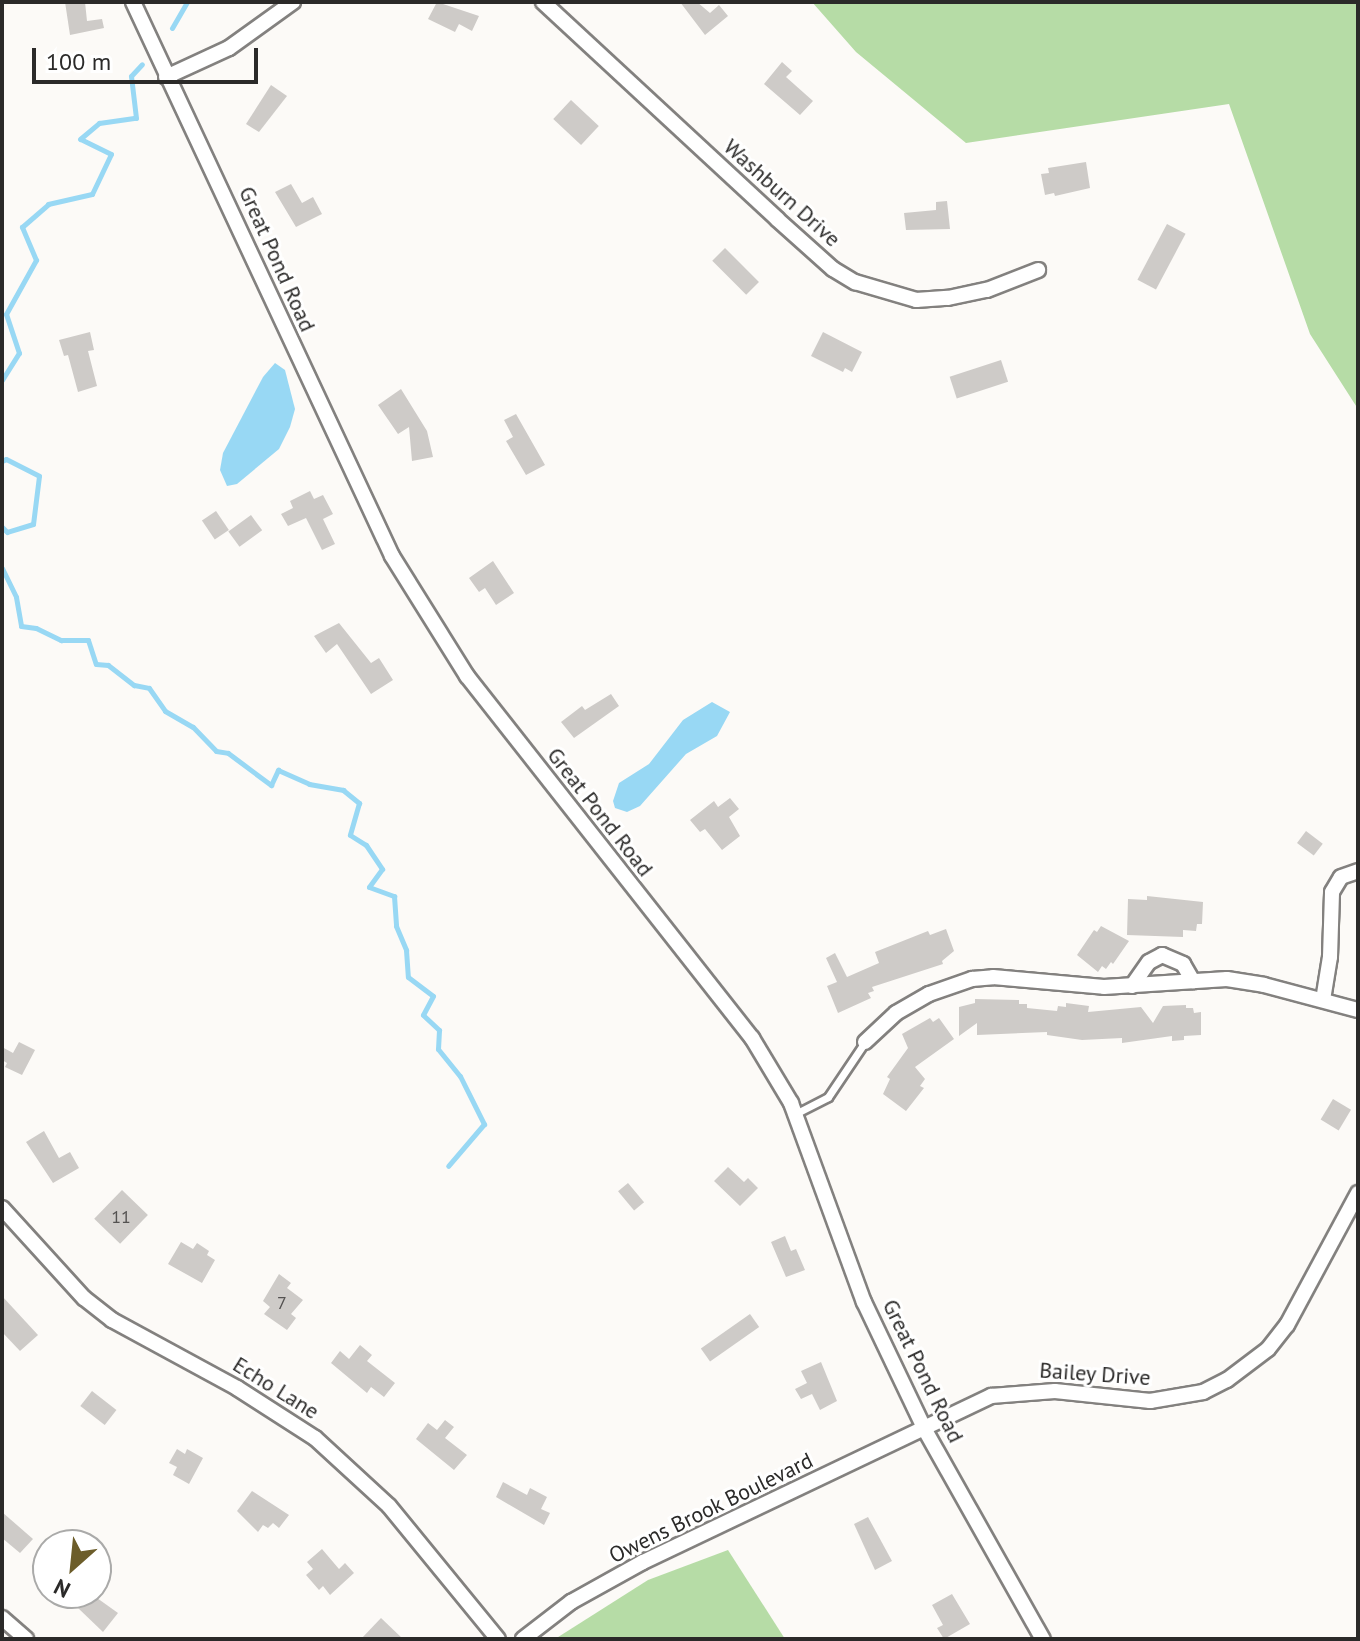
<!DOCTYPE html>
<html>
<head>
<meta charset="utf-8">
<style>
  body { margin:0 }
  #map { position:relative; width:1360px; height:1641px; overflow:hidden; background:#fcfaf7; font-family:"PT Sans",sans-serif }
  div>[style] { position:absolute }
  .green>* { inset:0; background:#b6dca6 }
  .water>* { inset:0; background:#98d8f4 }
  .stream>* { height:5px; margin:-2.5px; padding:0 2.5px; transform-origin:2.5px; border-radius:2.5px; background:#98d8f4 }
  .building>* { inset:0; background:#cecbc8; transform-origin:0 0 }
  .roads { filter:drop-shadow(2px 0 #83817f) drop-shadow(-2px 0 #83817f) drop-shadow(0 2px #83817f) drop-shadow(0 -2px #83817f) }
  .lane>* { height:7px; margin:-3.5px; padding:0 3.5px; transform-origin:3.5px; border-radius:3.5px; background:#fff }
  .street>* { height:14px; margin:-7px; padding:0 7px; transform-origin:7px; border-radius:7px; background:#fff }
  span { translate:-50% -50%; white-space:nowrap; text-align:center; line-height:1.15; -webkit-text-stroke:6px #fff; paint-order:stroke }
  .number-label { font-size:18px; color:#545251 }
  .number-label span { -webkit-text-stroke-width:0 }
  .street-label { font-size:22px; color:#2b2a29 }
  .frame { position:absolute; inset:0; border:4px solid #2b2a29; pointer-events:none }
  .north { position:absolute; left:32px; top:1529px; width:80px; height:80px; box-sizing:border-box; background:#fff; border:2px solid #aaaaa9; border-radius:50%; rotate:207deg; font-size:22px; font-weight:700; line-height:32px; text-align:center; color:#2b2a29 }
  .north::after { content:''; display:block; margin:auto; width:28px; height:36px; background:#6c5d2a; clip-path:polygon(50% 0,100% 100%,50% 72%,0 100%) }
  .scale { position:absolute; left:32px; top:48px; width:226px; height:36px; box-sizing:border-box; border:4px solid #2b2a29; border-top:0; padding-left:10px; font-size:24px; line-height:28px; white-space:nowrap; color:#2b2a29; -webkit-text-stroke:6px #fff; paint-order:stroke }
</style>
</head>
<body>
<div id="map">
  <div class="green">
    <div style="clip-path:polygon(812px 2px,1358px 2px,1358px 409px,1310px 334px,1229px 104px,966px 143px,856px 52px)"></div>
    <div style="clip-path:polygon(728px 1550px,785px 1639px,555px 1639px,648px 1580px)"></div>
  </div>
  <div class="water">
    <div style="clip-path:polygon(275px 363px,285px 370px,295px 409px,290px 427px,279px 449px,237px 484px,227px 486px,220px 470px,223px 453px,263px 377px)"></div>
    <div style="clip-path:polygon(712px 702px,730px 712px,717px 736px,686px 754px,640px 806px,627px 812px,615px 808px,613px 801px,619px 783px,649px 764px,683px 720px)"></div>
  </div>
  <div class="stream">
    <div style="left:172px;top:28px;width:30px;rotate:-60deg"></div>
    <div style="left:2px;top:380px;width:32px;rotate:-58deg"></div>
    <div style="left:19px;top:353px;width:41px;rotate:-108.4deg"></div>
    <div style="left:6px;top:314px;width:62px;rotate:-60.9deg"></div>
    <div style="left:36px;top:260px;width:36px;rotate:-113deg"></div>
    <div style="left:22px;top:227px;width:35px;rotate:-41deg"></div>
    <div style="left:48px;top:204px;width:45px;rotate:-12.8deg"></div>
    <div style="left:92px;top:194px;width:44px;rotate:-64.6deg"></div>
    <div style="left:111px;top:154px;width:34px;rotate:-154deg"></div>
    <div style="left:80px;top:139px;width:25px;rotate:-40deg"></div>
    <div style="left:99px;top:123px;width:37px;rotate:-8deg"></div>
    <div style="left:136px;top:118px;width:42px;rotate:-96.8deg"></div>
    <div style="left:131px;top:76px;width:16px;rotate:-47deg"></div>
    <div style="left:2px;top:461px;width:4px;rotate:-27deg"></div>
    <div style="left:6px;top:459px;width:37px;rotate:27deg"></div>
    <div style="left:39px;top:476px;width:48px;rotate:97.1deg"></div>
    <div style="left:33px;top:524px;width:27px;rotate:163deg"></div>
    <div style="left:7px;top:532px;width:7px;rotate:-135deg"></div>
    <div style="left:2px;top:568px;width:32px;rotate:64deg"></div>
    <div style="left:16px;top:597px;width:29px;rotate:80deg"></div>
    <div style="left:21px;top:626px;width:15px;rotate:8deg"></div>
    <div style="left:36px;top:628px;width:28px;rotate:26deg"></div>
    <div style="left:61px;top:640px;width:27px"></div>
    <div style="left:88px;top:640px;width:25px;rotate:72deg"></div>
    <div style="left:96px;top:664px;width:12px;rotate:5deg"></div>
    <div style="left:108px;top:665px;width:33px;rotate:38deg"></div>
    <div style="left:134px;top:685px;width:15px;rotate:11deg"></div>
    <div style="left:149px;top:688px;width:28px;rotate:55deg"></div>
    <div style="left:165px;top:711px;width:32px;rotate:30deg"></div>
    <div style="left:193px;top:727px;width:33px;rotate:46deg"></div>
    <div style="left:216px;top:751px;width:12px;rotate:9deg"></div>
    <div style="left:228px;top:753px;width:54px;rotate:36.7deg"></div>
    <div style="left:271px;top:785px;width:17px;rotate:-65deg"></div>
    <div style="left:278px;top:770px;width:34px;rotate:24deg"></div>
    <div style="left:309px;top:784px;width:35px;rotate:10deg"></div>
    <div style="left:343px;top:790px;width:21px;rotate:39deg"></div>
    <div style="left:359px;top:803px;width:33px;rotate:106deg"></div>
    <div style="left:350px;top:835px;width:19px;rotate:32deg"></div>
    <div style="left:366px;top:845px;width:29px;rotate:56deg"></div>
    <div style="left:382px;top:869px;width:22px;rotate:126deg"></div>
    <div style="left:369px;top:887px;width:27px;rotate:20deg"></div>
    <div style="left:394px;top:896px;width:30px;rotate:86deg"></div>
    <div style="left:396px;top:926px;width:26px;rotate:67deg"></div>
    <div style="left:406px;top:950px;width:27px;rotate:86deg"></div>
    <div style="left:408px;top:977px;width:31px;rotate:37deg"></div>
    <div style="left:433px;top:996px;width:21px;rotate:118deg"></div>
    <div style="left:423px;top:1015px;width:22px;rotate:43deg"></div>
    <div style="left:439px;top:1030px;width:19px;rotate:93deg"></div>
    <div style="left:438px;top:1049px;width:35px;rotate:51deg"></div>
    <div style="left:460px;top:1076px;width:54px;rotate:63.4deg"></div>
    <div style="left:484px;top:1124px;width:55px;rotate:130.6deg"></div>
  </div>
  <div class="building">
    <div style="clip-path:polygon(65px 2px,85px 2px,87px 21px,102px 19px,104px 28px,70px 35px)"></div>
    <div style="clip-path:polygon(437px 2px,479px 16px,472px 31px,459px 24px,455px 32px,428px 19px)"></div>
    <div style="clip-path:polygon(680px 2px,697px 2px,710px 13px,719px 5px,728px 16px,705px 35px)"></div>
    <div style="clip-path:polygon(782px 62px,792px 71px,786px 77px,813px 101px,800px 115px,764px 84px)"></div>
    <div style="clip-path:polygon(271px 85px,287px 96px,259px 132px,246px 124px)"></div>
    <div style="left:571px;top:100px;width:38px;height:26px;rotate:43deg"></div>
    <div style="clip-path:polygon(1086px 162px,1090px 188px,1055px 196px,1054px 193px,1045px 195px,1041px 174px,1049px 173px,1048px 168px)"></div>
    <div style="clip-path:polygon(291px 184px,302px 203px,313px 197px,322px 214px,296px 227px,275px 192px)"></div>
    <div style="clip-path:polygon(947px 201px,950px 229px,906px 230px,904px 213px,936px 210px,936px 202px)"></div>
    <div style="left:1167px;top:224px;width:21px;height:63px;rotate:28deg"></div>
    <div style="left:725px;top:248px;width:48px;height:18px;rotate:45deg"></div>
    <div style="clip-path:polygon(90px 332px,94px 350px,88px 351px,97px 386px,78px 392px,68px 355px,64px 356px,59px 340px)"></div>
    <div style="clip-path:polygon(823px 332px,862px 352px,852px 372px,845px 368px,843px 372px,811px 356px)"></div>
    <div style="left:1001px;top:360px;width:23px;height:54px;rotate:72deg"></div>
    <div style="clip-path:polygon(401px 389px,427px 431px,433px 457px,412px 461px,409px 427px,398px 434px,378px 405px)"></div>
    <div style="clip-path:polygon(516px 414px,545px 465px,526px 475px,506px 441px,513px 437px,504px 420px)"></div>
    <div style="clip-path:polygon(310px 491px,314px 499px,323px 495px,333px 514px,323px 519px,335px 544px,322px 550px,306px 518px,288px 526px,281px 514px,293px 508px,290px 501px)"></div>
    <div style="left:216px;top:511px;width:23px;height:17px;rotate:56deg"></div>
    <div style="left:251px;top:515px;width:19px;height:28px;rotate:54deg"></div>
    <div style="clip-path:polygon(493px 561px,514px 593px,496px 605px,485px 588px,479px 592px,469px 578px)"></div>
    <div style="clip-path:polygon(339px 623px,371px 663px,379px 658px,393px 680px,371px 694px,337px 644px,326px 653px,314px 636px)"></div>
    <div style="clip-path:polygon(611px 694px,619px 706px,574px 738px,561px 722px,582px 706px,585px 710px)"></div>
    <div style="clip-path:polygon(730px 798px,739px 809px,729px 817px,740px 836px,722px 850px,705px 829px,700px 832px,690px 820px,714px 801px,718px 807px)"></div>
    <div style="left:1306px;top:831px;width:21px;height:15px;rotate:37deg"></div>
    <div style="clip-path:polygon(1147px 896px,1203px 902px,1202px 924px,1197px 924px,1196px 931px,1183px 930px,1183px 937px,1127px 935px,1128px 899px,1147px 900px)"></div>
    <div style="clip-path:polygon(1101px 926px,1129px 941px,1113px 964px,1111px 962px,1106px 969px,1102px 966px,1098px 972px,1077px 955px,1094px 930px,1097px 932px)"></div>
    <div style="clip-path:polygon(946px 929px,954px 951px,942px 961px,943px 964px,872px 987px,874px 991px,868px 993px,871px 998px,838px 1013px,827px 986px,837px 982px,826px 958px,835px 953px,847px 977px,879px 963px,875px 952px,928px 931px,930px 935px)"></div>
    <div style="clip-path:polygon(975px 999px,1019px 1000px,1019px 1004px,1027px 1004px,1027px 1008px,1057px 1011px,1058px 1006px,1066px 1007px,1066px 1003px,1089px 1006px,1088px 1012px,1141px 1007px,1153px 1023px,1163px 1006px,1186px 1005px,1186px 1008px,1193px 1008px,1194px 1013px,1201px 1012px,1201px 1035px,1184px 1036px,1184px 1040px,1172px 1041px,1172px 1036px,1122px 1043px,1122px 1038px,1082px 1040px,1047px 1035px,1047px 1032px,977px 1035px,977px 1023px,959px 1036px,959px 1007px,975px 1003px)"></div>
    <div style="clip-path:polygon(930px 1018px,933px 1022px,939px 1018px,954px 1039px,915px 1067px,925px 1079px,920px 1086px,924px 1088px,906px 1111px,883px 1094px,890px 1079px,887px 1077px,908px 1048px,902px 1034px)"></div>
    <div style="clip-path:polygon(19px 1042px,35px 1050px,22px 1075px,5px 1067px,7px 1063px,2px 1060px,2px 1047px,13px 1053px)"></div>
    <div style="left:1333px;top:1099px;width:21px;height:24px;rotate:31deg"></div>
    <div style="clip-path:polygon(44px 1131px,59px 1158px,70px 1152px,79px 1168px,53px 1183px,26px 1142px)"></div>
    <div style="clip-path:polygon(728px 1167px,744px 1182px,748px 1178px,758px 1188px,740px 1206px,714px 1181px)"></div>
    <div style="left:628px;top:1183px;width:25px;height:13px;rotate:50deg"></div>
    <div style="left:122px;top:1190px;width:36px;height:40px;rotate:44deg"></div>
    <div style="clip-path:polygon(785px 1236px,791px 1251px,796px 1249px,805px 1270px,786px 1277px,771px 1242px)"></div>
    <div style="clip-path:polygon(181px 1242px,193px 1249px,197px 1243px,209px 1251px,207px 1255px,215px 1260px,202px 1283px,168px 1264px)"></div>
    <div style="clip-path:polygon(279px 1274px,291px 1283px,287px 1288px,303px 1300px,291px 1314px,296px 1318px,287px 1330px,264px 1314px,270px 1307px,263px 1301px)"></div>
    <div style="clip-path:polygon(2px 1296px,38px 1335px,20px 1351px,2px 1332px)"></div>
    <div style="left:750px;top:1314px;width:16px;height:60px;rotate:55deg"></div>
    <div style="clip-path:polygon(360px 1345px,372px 1355px,367px 1361px,395px 1383px,384px 1397px,371px 1387px,367px 1393px,331px 1363px,340px 1351px,349px 1359px)"></div>
    <div style="clip-path:polygon(821px 1362px,837px 1401px,820px 1410px,812px 1394px,801px 1399px,795px 1389px,807px 1383px,801px 1371px)"></div>
    <div style="left:92px;top:1391px;width:31px;height:19px;rotate:38deg"></div>
    <div style="clip-path:polygon(445px 1420px,454px 1427px,445px 1438px,467px 1455px,454px 1470px,416px 1439px,428px 1423px,437px 1430px)"></div>
    <div style="clip-path:polygon(177px 1449px,185px 1454px,187px 1449px,203px 1458px,189px 1484px,173px 1475px,177px 1467px,169px 1463px)"></div>
    <div style="clip-path:polygon(503px 1482px,527px 1495px,530px 1488px,547px 1497px,541px 1509px,550px 1513px,544px 1525px,496px 1497px)"></div>
    <div style="clip-path:polygon(252px 1491px,289px 1515px,279px 1528px,273px 1523px,268px 1528px,263px 1525px,258px 1532px,237px 1511px)"></div>
    <div style="clip-path:polygon(2px 1512px,33px 1539px,20px 1553px,2px 1538px)"></div>
    <div style="clip-path:polygon(868px 1517px,892px 1561px,875px 1570px,854px 1524px)"></div>
    <div style="clip-path:polygon(322px 1549px,339px 1569px,345px 1563px,354px 1573px,330px 1595px,323px 1586px,319px 1590px,306px 1575px,313px 1569px,307px 1562px)"></div>
    <div style="clip-path:polygon(90px 1593px,118px 1613px,103px 1632px,78px 1608px)"></div>
    <div style="clip-path:polygon(952px 1594px,970px 1624px,944px 1639px,937px 1628px,943px 1625px,932px 1605px)"></div>
    <div style="clip-path:polygon(381px 1618px,403px 1639px,361px 1639px)"></div>
  </div>
  <div class="roads">
    <div class="lane">
      <div style="left:795px;top:1114px;width:37px;rotate:-27deg"></div>
      <div style="left:828px;top:1097px;width:66px;rotate:-56.1deg"></div>
    </div>
    <div class="street">
      <div style="left:133px;top:2px;width:612px;rotate:64.94deg"></div>
      <div style="left:392px;top:556px;width:142px;rotate:58deg"></div>
      <div style="left:467px;top:676px;width:461px;rotate:51.8deg"></div>
      <div style="left:752px;top:1038px;width:76px;rotate:59deg"></div>
      <div style="left:791px;top:1103px;width:212px;rotate:69.9deg"></div>
      <div style="left:864px;top:1302px;width:142px;rotate:64.5deg"></div>
      <div style="left:925px;top:1430px;width:240px;rotate:60.6deg"></div>
      <div style="left:543px;top:2px;width:319px;rotate:42.8deg"></div>
      <div style="left:777px;top:219px;width:75px;rotate:41.8deg"></div>
      <div style="left:833px;top:269px;width:26px;rotate:31deg"></div>
      <div style="left:855px;top:282px;width:64px;rotate:16.4deg"></div>
      <div style="left:916px;top:300px;width:32px;rotate:-4deg"></div>
      <div style="left:948px;top:298px;width:40px;rotate:-12deg"></div>
      <div style="left:987px;top:290px;width:55px;rotate:-21.4deg"></div>
      <div style="left:166px;top:77px;width:69px;rotate:-24.7deg"></div>
      <div style="left:229px;top:48px;width:79px;rotate:-35.7deg"></div>
      <div style="left:1132px;top:986px;width:29px;rotate:-55deg"></div>
      <div style="left:1149px;top:962px;width:15px;rotate:-28deg"></div>
      <div style="left:1162px;top:955px;width:23px;rotate:23deg"></div>
      <div style="left:1183px;top:964px;width:20px;rotate:60deg"></div>
      <div style="left:1323px;top:1000px;width:44px;rotate:-80.8deg"></div>
      <div style="left:1330px;top:957px;width:65px;rotate:-88.2deg"></div>
      <div style="left:1332px;top:892px;width:17px;rotate:-59deg"></div>
      <div style="left:1341px;top:877px;width:18px;rotate:-19deg"></div>
      <div style="left:865px;top:1042px;width:42px;rotate:-43.1deg"></div>
      <div style="left:896px;top:1013px;width:38px;rotate:-30deg"></div>
      <div style="left:929px;top:994px;width:46px;rotate:-19.2deg"></div>
      <div style="left:972px;top:979px;width:21px;rotate:-5deg"></div>
      <div style="left:993px;top:977px;width:111px;rotate:5.1deg"></div>
      <div style="left:1104px;top:987px;width:123px;rotate:-3.7deg"></div>
      <div style="left:1227px;top:979px;width:37px;rotate:9deg"></div>
      <div style="left:1264px;top:985px;width:97px;rotate:14.9deg"></div>
      <div style="left:2px;top:1208px;width:122px;rotate:47.7deg"></div>
      <div style="left:84px;top:1298px;width:36px;rotate:38deg"></div>
      <div style="left:112px;top:1320px;width:142px;rotate:28.5deg"></div>
      <div style="left:237px;top:1388px;width:93px;rotate:32.7deg"></div>
      <div style="left:315px;top:1438px;width:100px;rotate:42.6deg"></div>
      <div style="left:389px;top:1506px;width:172px;rotate:50.7deg"></div>
      <div style="left:2px;top:1618px;width:32px;rotate:41deg"></div>
      <div style="left:523px;top:1639px;width:61px;rotate:-37.6deg"></div>
      <div style="left:571px;top:1602px;width:82px;rotate:-29.1deg"></div>
      <div style="left:643px;top:1562px;width:386px;rotate:-25.5deg"></div>
      <div style="left:991px;top:1396px;width:64px;rotate:-4.5deg"></div>
      <div style="left:1055px;top:1391px;width:96px;rotate:6deg"></div>
      <div style="left:1150px;top:1401px;width:54px;rotate:-9.6deg"></div>
      <div style="left:1203px;top:1392px;width:27px;rotate:-27deg"></div>
      <div style="left:1227px;top:1380px;width:51px;rotate:-37.1deg"></div>
      <div style="left:1268px;top:1349px;width:31px;rotate:-52deg"></div>
      <div style="left:1287px;top:1325px;width:150px;rotate:-61.7deg"></div>
    </div>
  </div>
  <div class="number-label">
    <span style="left:121px;top:1217px">11</span>
    <span style="left:282px;top:1303px">7</span>
  </div>
  <div class="street-label">
    <span style="left:782px;top:193px;rotate:42deg">Washburn Drive</span>
    <span style="left:277px;top:259px;rotate:66deg">Great Pond Road</span>
    <span style="left:600px;top:812px;rotate:52deg">Great Pond Road</span>
    <span style="left:923px;top:1371px;rotate:64deg">Great Pond Road</span>
    <span style="left:1095px;top:1374px;rotate:4deg">Bailey Drive</span>
    <span style="left:276px;top:1388px;rotate:32deg">Echo Lane</span>
    <span style="left:711px;top:1508px;rotate:-26deg">Owens Brook Boulevard</span>
  </div>
  <div class="frame"></div>
  <div class="north">N</div>
  <div class="scale">100 m</div>
</div>
</body>
</html>
